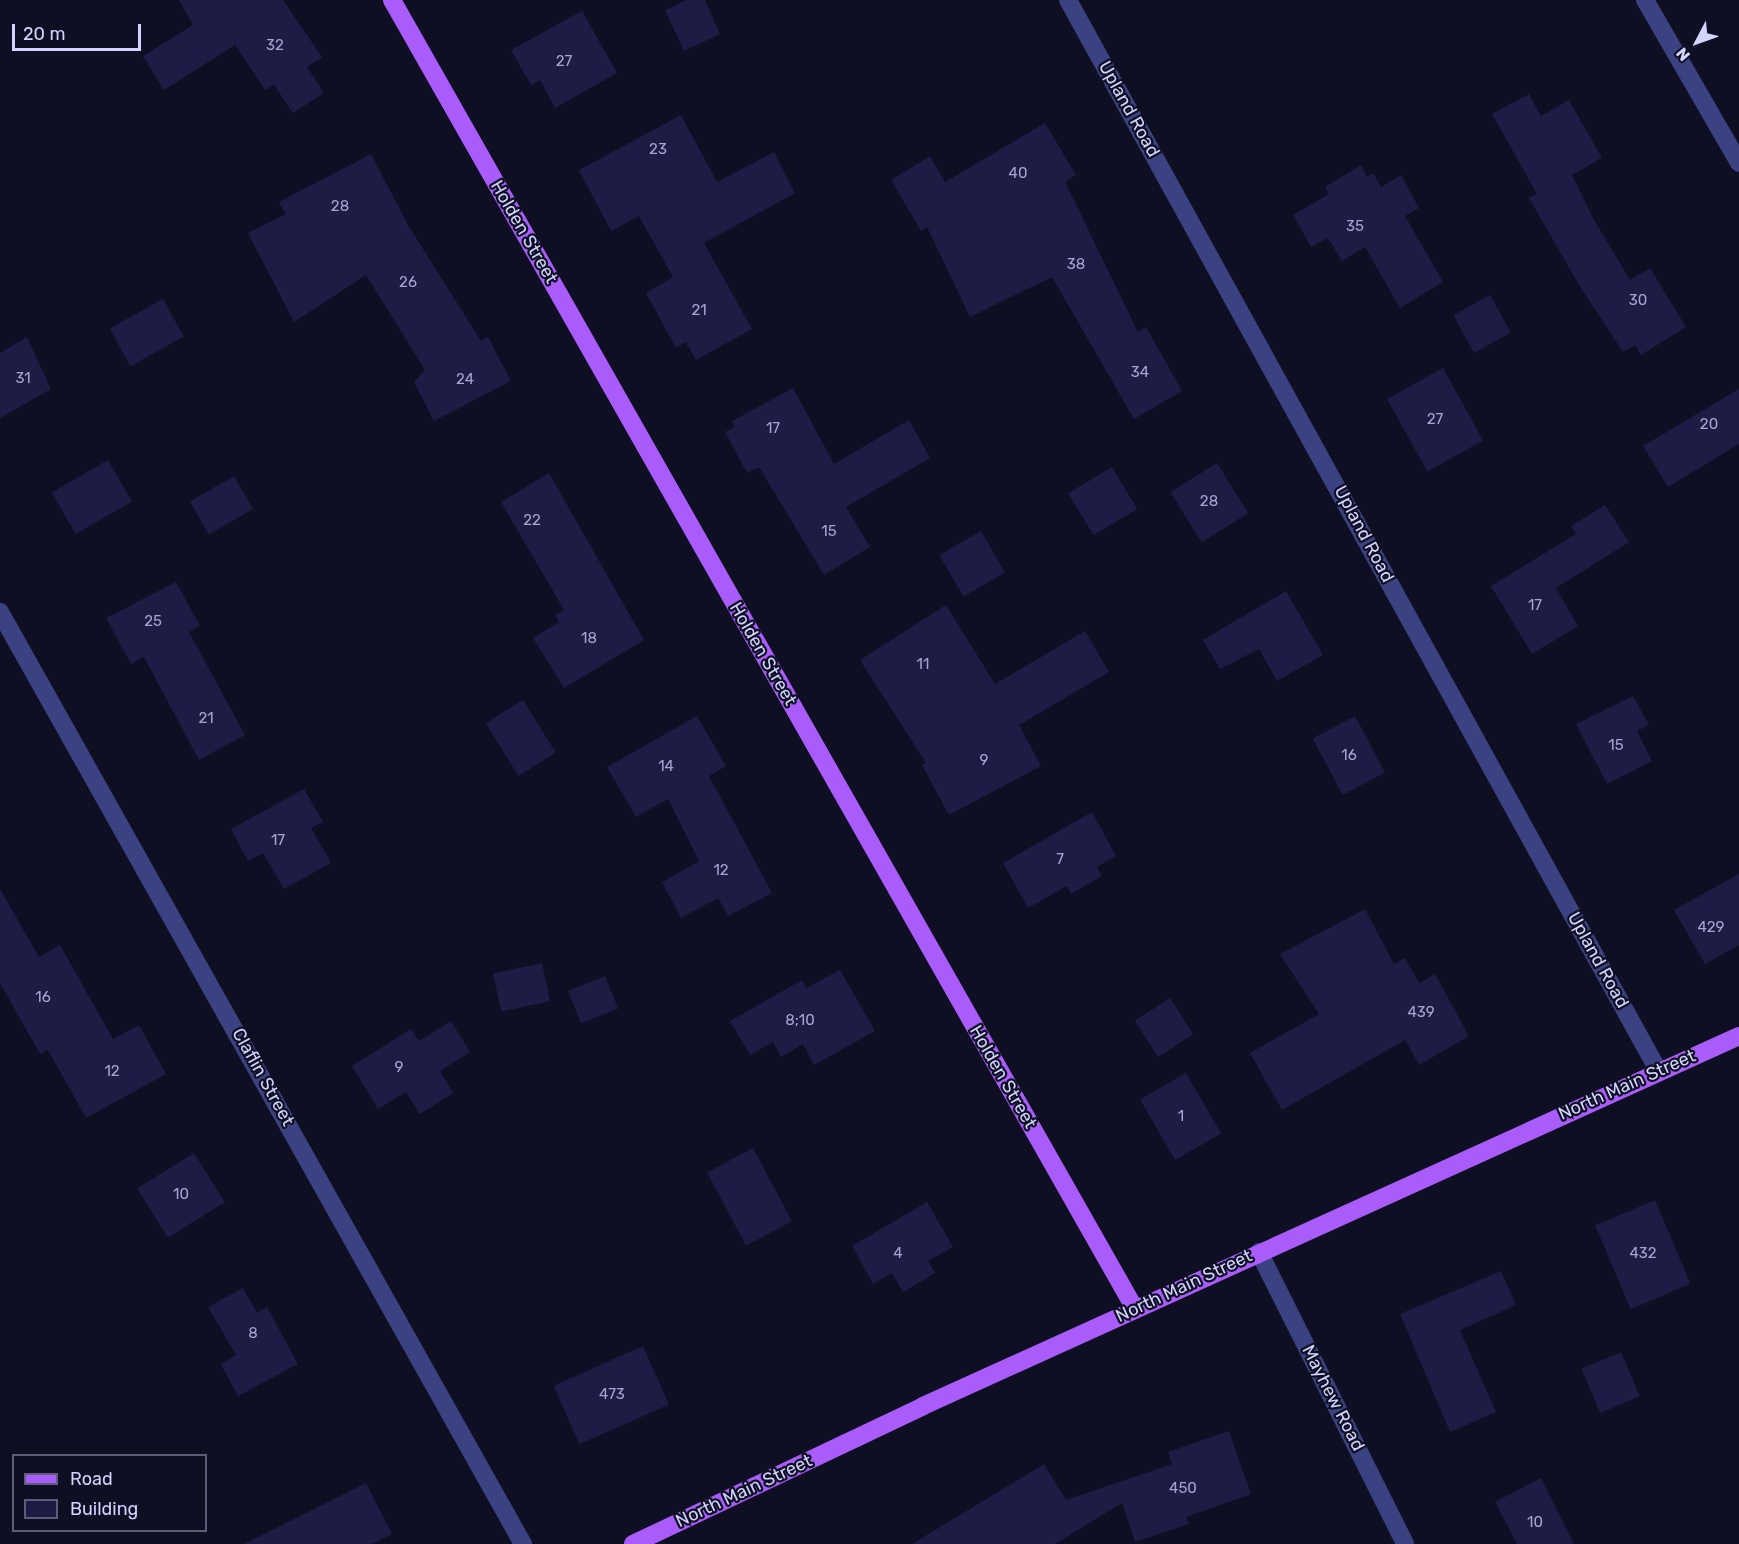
<!DOCTYPE html>
<html>
<head>
<meta charset="utf-8">
<style>
  body { margin:0 }
  #map { position:relative; width:1739px; height:1544px; overflow:hidden; background:#0f0f23; font-family:Rubik,sans-serif }
  div>[style] { position:absolute }
  .building>* { inset:0; background:#1e1b44; transform-origin:0 0 }
  .minor>* { height:18px; margin:-9px; padding:0 9px; transform-origin:9px; border-radius:9px; background:#3b4281 }
  .major>* { height:18px; margin:-9px; padding:0 9px; transform-origin:9px; border-radius:9px; background:#aa5cfb }
  span { translate:-50% -50%; white-space:nowrap; text-align:center; line-height:1.15; -webkit-text-stroke:4.5px #0f0f23; paint-order:stroke }
  .number-label { font-size:15px; color:#a5a5d0 }
  .number-label span { -webkit-text-stroke-width:0 }
  .street-label { font-size:18px; color:#d2d3fe }
  .legend { position:absolute; left:12px; top:1454px; width:195px; height:78px; box-sizing:border-box; background:#0f0f23; border:2px solid #5d5d7b; margin:0; padding:8px 10px; list-style:none; font-size:18px; color:#d2d3fe }
  .legend li { display:flex; align-items:center; gap:12px; height:30px }
  .legend b { width:30px; border:2px solid #5d5d7b }
  .north { position:absolute; left:1667px; top:12px; width:60px; height:60px; -webkit-text-stroke:4px #0f0f23; paint-order:stroke; rotate:229deg; font-size:16px; font-weight:700; line-height:24px; text-align:center; color:#d2d3fe }
  .north::after { content:''; display:block; margin:auto; width:21px; height:27px; background:#d2d3fe; clip-path:polygon(50% 0,100% 100%,50% 72%,0 100%) }
  .scale { position:absolute; left:12px; top:24px; width:129px; height:27px; box-sizing:border-box; border:3px solid #d2d3fe; border-top:0; padding-left:8px; font-size:18px; line-height:21px; white-space:nowrap; color:#d2d3fe; -webkit-text-stroke:4px #0f0f23; paint-order:stroke }
</style>
</head>
<body>
<div id="map">
  <div class="building">
    <div style="clip-path:polygon(179px 0,283px 0,322px 57px,307px 67px,324px 93px,293px 113px,274px 85px,265px 90px,235px 45px,164px 90px,143px 56px,193px 25px)"></div>
    <div style="clip-path:polygon(687px 0,705px 0,720px 34px,684px 51px,665px 10px)"></div>
    <div style="clip-path:polygon(582px 11px,617px 73px,555px 108px,540px 80px,531px 85px,511px 50px)"></div>
    <div style="clip-path:polygon(1529px 94px,1541px 116px,1569px 100px,1602px 158px,1572px 175px,1593px 218px,1630px 280px,1650px 268px,1686px 327px,1641px 355px,1635px 345px,1623px 352px,1579px 285px,1529px 198px,1537px 194px,1492px 114px)"></div>
    <div style="clip-path:polygon(681px 115px,717px 182px,774px 152px,795px 193px,704px 243px,752px 329px,696px 360px,686px 342px,676px 348px,646px 293px,673px 277px,639px 216px,611px 231px,579px 170px)"></div>
    <div style="clip-path:polygon(1045px 123px,1076px 175px,1065px 182px,1138px 332px,1146px 327px,1182px 391px,1134px 419px,1052px 277px,970px 317px,927px 227px,921px 231px,891px 180px,930px 156px,945px 182px)"></div>
    <div style="clip-path:polygon(371px 154px,408px 225px,481px 341px,488px 337px,511px 381px,434px 421px,414px 382px,425px 370px,366px 275px,294px 322px,248px 233px,286px 214px,279px 202px)"></div>
    <div style="clip-path:polygon(1361px 165px,1367px 177px,1373px 173px,1381px 187px,1401px 175px,1419px 208px,1405px 216px,1443px 282px,1400px 308px,1365px 247px,1342px 261px,1328px 238px,1311px 247px,1293px 215px,1329px 194px,1325px 187px)"></div>
    <div style="left:1490px;top:295px;width:43px;height:42px;rotate:61deg"></div>
    <div style="left:163px;top:299px;width:43px;height:61px;rotate:61deg"></div>
    <div style="clip-path:polygon(27px 337px,51px 389px,0 418px,0 353px)"></div>
    <div style="left:1443px;top:368px;width:83px;height:64px;rotate:61deg"></div>
    <div style="clip-path:polygon(793px 388px,834px 464px,909px 420px,930px 458px,846px 507px,870px 547px,824px 575px,759px 467px,747px 473px,725px 432px,735px 427px,732px 421px)"></div>
    <div style="clip-path:polygon(1739px 389px,1739px 444px,1668px 487px,1643px 446px)"></div>
    <div style="left:108px;top:460px;width:48px;height:65px;rotate:60deg"></div>
    <div style="left:1217px;top:463px;width:59px;height:55px;rotate:58deg"></div>
    <div style="left:1112px;top:467px;width:49px;height:51px;rotate:59deg"></div>
    <div style="clip-path:polygon(549px 473px,644px 640px,564px 688px,533px 638px,559px 622px,555px 615px,564px 610px,501px 502px)"></div>
    <div style="left:234px;top:476px;width:38px;height:51px;rotate:60deg"></div>
    <div style="clip-path:polygon(1605px 505px,1629px 542px,1556px 588px,1578px 626px,1532px 654px,1491px 586px,1576px 534px,1571px 526px)"></div>
    <div style="left:981px;top:531px;width:48px;height:48px;rotate:60deg"></div>
    <div style="clip-path:polygon(176px 582px,200px 626px,189px 632px,245px 735px,199px 760px,144px 657px,131px 664px,106px 618px)"></div>
    <div style="clip-path:polygon(1286px 591px,1323px 655px,1277px 681px,1259px 649px,1220px 669px,1203px 640px)"></div>
    <div style="clip-path:polygon(946px 605px,995px 684px,1085px 631px,1109px 672px,1019px 725px,1041px 766px,949px 815px,922px 765px,926px 763px,860px 660px)"></div>
    <div style="clip-path:polygon(1633px 696px,1649px 725px,1637px 731px,1652px 761px,1607px 784px,1576px 724px)"></div>
    <div style="left:523px;top:700px;width:62px;height:44px;rotate:58deg"></div>
    <div style="clip-path:polygon(697px 716px,726px 766px,709px 776px,772px 893px,728px 916px,718px 898px,681px 918px,662px 882px,699px 861px,668px 799px,636px 817px,607px 767px)"></div>
    <div style="left:1355px;top:716px;width:64px;height:48px;rotate:62deg"></div>
    <div style="clip-path:polygon(304px 789px,323px 822px,311px 828px,331px 863px,284px 889px,263px 853px,248px 861px,231px 829px)"></div>
    <div style="clip-path:polygon(1092px 812px,1116px 856px,1097px 867px,1102px 876px,1071px 894px,1067px 886px,1028px 908px,1003px 863px)"></div>
    <div style="clip-path:polygon(1739px 874px,1739px 945px,1705px 964px,1674px 910px)"></div>
    <div style="clip-path:polygon(0 889px,39px 957px,60px 945px,113px 1039px,139px 1025px,166px 1074px,86px 1118px,48px 1050px,40px 1054px,0 983px)"></div>
    <div style="clip-path:polygon(1365px 909px,1394px 964px,1405px 958px,1419px 983px,1435px 974px,1469px 1036px,1419px 1065px,1405px 1040px,1282px 1110px,1250px 1053px,1319px 1014px,1280px 954px)"></div>
    <div style="left:542px;top:963px;width:39px;height:50px;rotate:78deg"></div>
    <div style="clip-path:polygon(840px 970px,875px 1031px,814px 1065px,803px 1044px,781px 1057px,773px 1042px,750px 1055px,730px 1021px,802px 980px,806px 988px)"></div>
    <div style="left:605px;top:976px;width:35px;height:40px;rotate:68deg"></div>
    <div style="left:1170px;top:998px;width:43px;height:42px;rotate:57deg"></div>
    <div style="clip-path:polygon(451px 1021px,470px 1052px,440px 1071px,453px 1093px,420px 1114px,406px 1092px,378px 1109px,352px 1066px,411px 1029px,419px 1041px)"></div>
    <div style="left:1186px;top:1073px;width:70px;height:53px;rotate:60deg"></div>
    <div style="left:753px;top:1148px;width:83px;height:52px;rotate:62deg"></div>
    <div style="left:194px;top:1153px;width:58px;height:67px;rotate:58deg"></div>
    <div style="left:1655px;top:1200px;width:91px;height:65px;rotate:67deg"></div>
    <div style="clip-path:polygon(927px 1202px,953px 1247px,928px 1261px,935px 1273px,903px 1292px,892px 1273px,873px 1284px,852px 1246px)"></div>
    <div style="clip-path:polygon(1501px 1271px,1516px 1305px,1460px 1330px,1496px 1412px,1450px 1432px,1400px 1314px)"></div>
    <div style="clip-path:polygon(243px 1288px,257px 1313px,267px 1307px,298px 1364px,238px 1396px,221px 1364px,236px 1355px,208px 1307px)"></div>
    <div style="left:643px;top:1346px;width:64px;height:98px;rotate:66deg"></div>
    <div style="left:1621px;top:1352px;width:48px;height:43px;rotate:67deg"></div>
    <div style="clip-path:polygon(1229px 1431px,1251px 1494px,1186px 1517px,1189px 1524px,1135px 1542px,1122px 1503px,1055px 1544px,912px 1544px,1044px 1464px,1066px 1500px,1172px 1464px,1168px 1452px)"></div>
    <div style="clip-path:polygon(1541px 1478px,1574px 1544px,1517px 1544px,1495px 1502px)"></div>
    <div style="clip-path:polygon(366px 1483px,392px 1534px,372px 1544px,244px 1544px)"></div>
  </div>
  <div class="minor">
    <div style="left:1068px;top:0;width:1222px;rotate:61.13deg"></div>
    <div style="left:1645px;top:0;width:188px;rotate:60deg"></div>
    <div style="left:0;top:612px;width:1069px;rotate:60.7deg"></div>
    <div style="left:1259px;top:1252px;width:326px;rotate:63.4deg"></div>
  </div>
  <div class="major">
    <div style="left:392px;top:0;width:1505px;rotate:60.42deg"></div>
    <div style="left:633px;top:1544px;width:321px;rotate:-25.4deg"></div>
    <div style="left:923px;top:1406px;width:896px;rotate:-24.39deg"></div>
  </div>
  <div class="number-label">
    <span style="left:275px;top:46px">32</span>
    <span style="left:564px;top:62px">27</span>
    <span style="left:658px;top:150px">23</span>
    <span style="left:1018px;top:174px">40</span>
    <span style="left:340px;top:207px">28</span>
    <span style="left:1355px;top:227px">35</span>
    <span style="left:1076px;top:265px">38</span>
    <span style="left:408px;top:283px">26</span>
    <span style="left:1638px;top:301px">30</span>
    <span style="left:699px;top:311px">21</span>
    <span style="left:1140px;top:373px">34</span>
    <span style="left:23px;top:379px">31</span>
    <span style="left:465px;top:380px">24</span>
    <span style="left:1435px;top:420px">27</span>
    <span style="left:1709px;top:425px">20</span>
    <span style="left:773px;top:429px">17</span>
    <span style="left:1209px;top:502px">28</span>
    <span style="left:532px;top:521px">22</span>
    <span style="left:829px;top:532px">15</span>
    <span style="left:1535px;top:606px">17</span>
    <span style="left:153px;top:622px">25</span>
    <span style="left:589px;top:639px">18</span>
    <span style="left:923px;top:665px">11</span>
    <span style="left:206px;top:719px">21</span>
    <span style="left:1616px;top:746px">15</span>
    <span style="left:1349px;top:756px">16</span>
    <span style="left:984px;top:761px">9</span>
    <span style="left:666px;top:767px">14</span>
    <span style="left:278px;top:841px">17</span>
    <span style="left:1060px;top:860px">7</span>
    <span style="left:721px;top:871px">12</span>
    <span style="left:1711px;top:928px">429</span>
    <span style="left:43px;top:998px">16</span>
    <span style="left:1421px;top:1013px">439</span>
    <span style="left:800px;top:1021px">8;10</span>
    <span style="left:399px;top:1068px">9</span>
    <span style="left:112px;top:1072px">12</span>
    <span style="left:1181px;top:1117px">1</span>
    <span style="left:181px;top:1195px">10</span>
    <span style="left:898px;top:1254px">4</span>
    <span style="left:1643px;top:1254px">432</span>
    <span style="left:253px;top:1334px">8</span>
    <span style="left:612px;top:1395px">473</span>
    <span style="left:1183px;top:1489px">450</span>
    <span style="left:1535px;top:1523px">10</span>
  </div>
  <div class="street-label">
    <span style="left:1129px;top:109px;rotate:61deg">Upland Road</span>
    <span style="left:524px;top:232px;rotate:60deg">Holden Street</span>
    <span style="left:1364px;top:534px;rotate:62deg">Upland Road</span>
    <span style="left:763px;top:654px;rotate:60deg">Holden Street</span>
    <span style="left:1598px;top:960px;rotate:61deg">Upland Road</span>
    <span style="left:263px;top:1077px;rotate:61deg">Claflin Street</span>
    <span style="left:1003px;top:1077px;rotate:60deg">Holden Street</span>
    <span style="left:1627px;top:1085px;rotate:-24deg">North Main Street</span>
    <span style="left:1184px;top:1286px;rotate:-25deg">North Main Street</span>
    <span style="left:1333px;top:1398px;rotate:63deg">Mayhew Road</span>
    <span style="left:744px;top:1491px;rotate:-25deg">North Main Street</span>
  </div>
  <ul class="legend">
  <li><b style="height:8px;background:#aa5cfb"></b>Road</li>
  <li><b style="height:16px;background:#1e1b44"></b>Building</li>
  </ul>
  <div class="north">N</div>
  <div class="scale">20 m</div>
</div>
</body>
</html>
